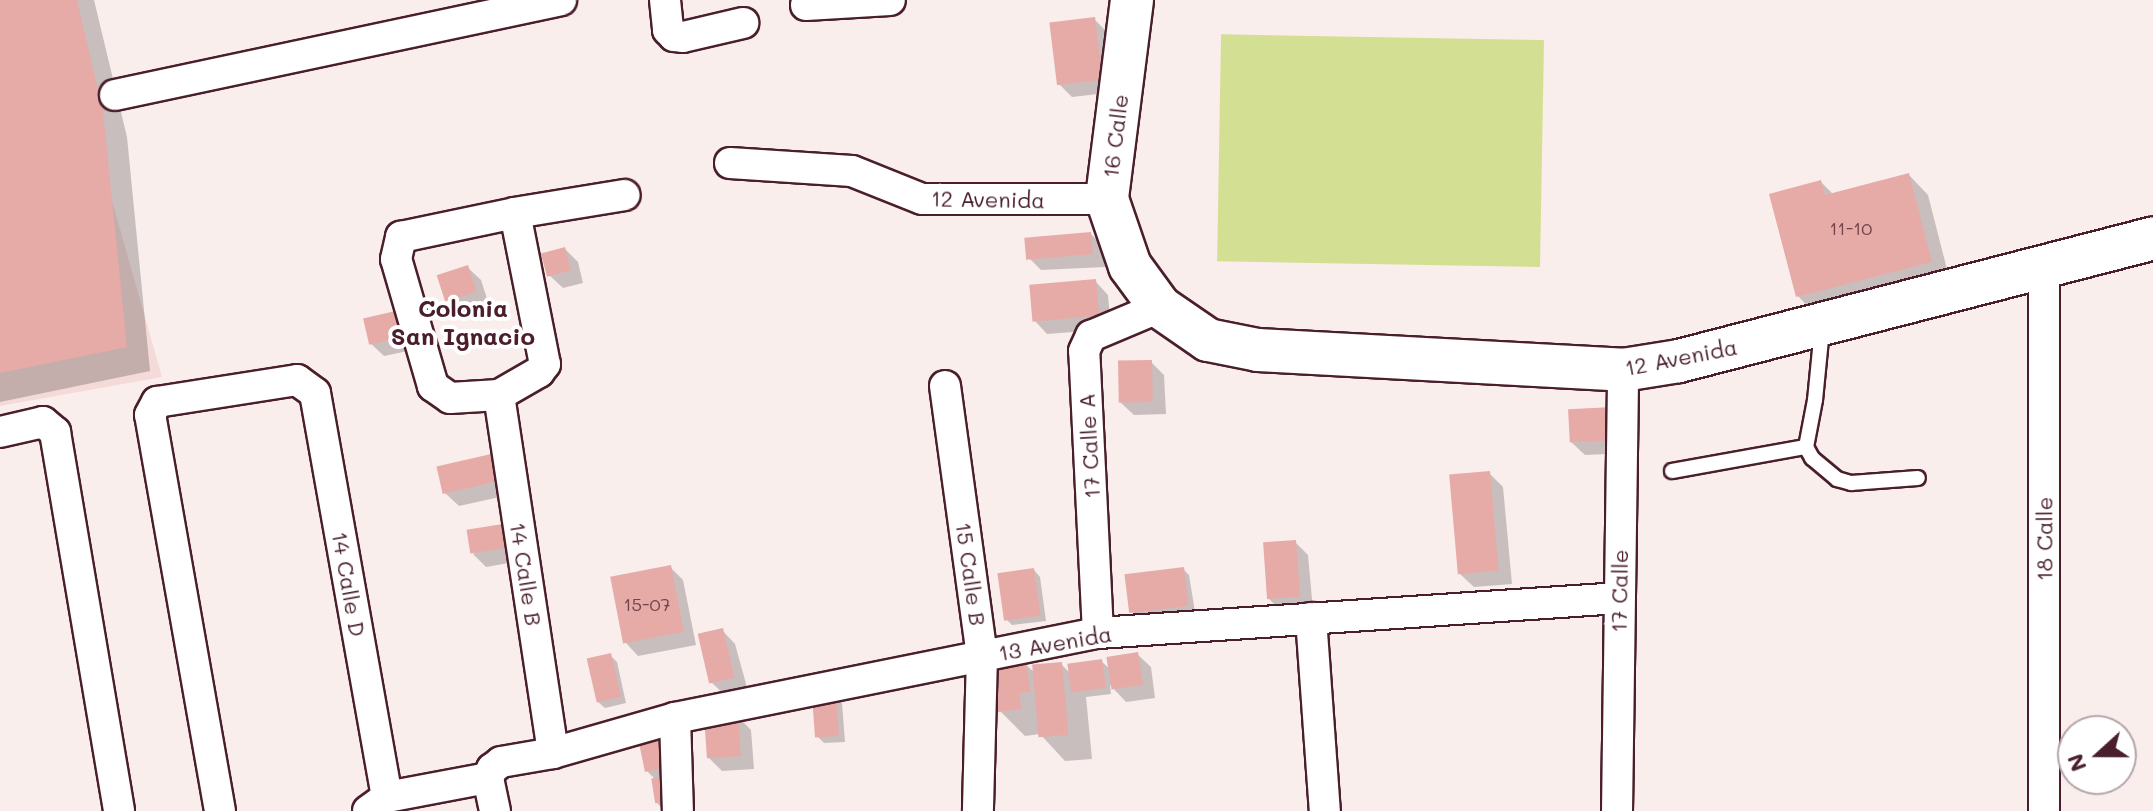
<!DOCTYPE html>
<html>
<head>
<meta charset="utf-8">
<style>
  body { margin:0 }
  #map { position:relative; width:2153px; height:811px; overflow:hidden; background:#faeeed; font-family:Mali,sans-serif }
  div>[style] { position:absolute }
  .built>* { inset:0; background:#f4dad8 }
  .green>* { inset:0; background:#d3e093; transform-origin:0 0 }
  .shadow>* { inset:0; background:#0003 }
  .building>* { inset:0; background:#e6aba7; transform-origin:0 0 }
  .roads { filter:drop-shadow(2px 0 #4a1f2b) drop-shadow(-2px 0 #4a1f2b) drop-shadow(0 2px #4a1f2b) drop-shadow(0 -2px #4a1f2b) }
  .lane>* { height:14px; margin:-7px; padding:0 7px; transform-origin:7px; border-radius:7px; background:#fff }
  .street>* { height:30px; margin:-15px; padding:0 15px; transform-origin:15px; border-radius:15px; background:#fff }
  .secondary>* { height:42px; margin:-21px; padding:0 21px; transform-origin:21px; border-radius:21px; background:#fff }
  span { translate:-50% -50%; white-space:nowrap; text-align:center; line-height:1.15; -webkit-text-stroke:8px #fff; paint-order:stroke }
  .number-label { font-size:18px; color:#71424a }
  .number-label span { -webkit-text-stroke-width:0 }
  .street-label { font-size:22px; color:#4a1f2b }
  .neighbourhood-label { font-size:24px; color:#4a1f2b; font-weight:700 }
  .north { position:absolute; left:2057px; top:715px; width:80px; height:80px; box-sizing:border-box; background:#fff; border:2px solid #b7a5aa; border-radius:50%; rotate:249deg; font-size:22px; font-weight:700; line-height:32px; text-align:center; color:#4a1f2b }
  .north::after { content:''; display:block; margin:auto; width:28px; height:36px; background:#4a1f2b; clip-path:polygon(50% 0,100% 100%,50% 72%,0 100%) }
</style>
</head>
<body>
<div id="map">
  <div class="built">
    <div style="clip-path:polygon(0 0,55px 0,162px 377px,0 406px)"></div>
  </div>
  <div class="green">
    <div style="left:1544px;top:40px;width:227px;height:323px;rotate:91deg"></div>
  </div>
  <div class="shadow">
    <div style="clip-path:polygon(0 0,94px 0,127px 137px,150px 371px,0 402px)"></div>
    <div style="clip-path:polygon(1094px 19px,1108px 33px,1115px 92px,1072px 97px,1059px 84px)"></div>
    <div style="clip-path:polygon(1909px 175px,1928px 195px,1950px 281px,1817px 316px,1798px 296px,1821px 182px,1834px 195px)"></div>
    <div style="clip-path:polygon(1091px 234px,1104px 247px,1105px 267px,1041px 270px,1028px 257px)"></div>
    <div style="clip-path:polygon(565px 249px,578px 262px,583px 283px,563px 288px,549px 275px)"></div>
    <div style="clip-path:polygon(467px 267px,481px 280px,489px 305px,461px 314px,448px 301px)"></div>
    <div style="clip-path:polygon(1095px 281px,1108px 295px,1111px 329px,1047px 334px,1034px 320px)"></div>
    <div style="clip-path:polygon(404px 311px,422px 348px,384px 356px,370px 343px)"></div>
    <div style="clip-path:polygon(1151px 362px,1164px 375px,1166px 414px,1134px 415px,1120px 402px)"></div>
    <div style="clip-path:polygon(1570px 411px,1627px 453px,1585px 455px,1571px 442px)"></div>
    <div style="clip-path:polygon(490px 456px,503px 470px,509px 495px,459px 506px,445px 493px)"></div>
    <div style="clip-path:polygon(1489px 473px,1503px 487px,1512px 584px,1474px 587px,1460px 574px)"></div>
    <div style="clip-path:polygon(509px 525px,526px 560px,486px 567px,473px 554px)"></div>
    <div style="clip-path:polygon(1295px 542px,1308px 555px,1313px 610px,1283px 612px,1269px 599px)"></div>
    <div style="clip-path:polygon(670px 567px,683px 580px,696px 645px,638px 656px,625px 642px)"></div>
    <div style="clip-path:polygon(1183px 569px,1189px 575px,1195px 612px,1139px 621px,1132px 614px)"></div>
    <div style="clip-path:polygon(1034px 570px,1040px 577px,1046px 621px,1012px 625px,1006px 619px)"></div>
    <div style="clip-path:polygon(722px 630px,735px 644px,748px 691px,726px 696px,712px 683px)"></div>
    <div style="clip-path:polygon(1137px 654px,1151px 667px,1155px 698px,1126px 702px,1110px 685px,1111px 694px,1086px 697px,1092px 759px,1065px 761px,1040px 734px,1025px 736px,1000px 711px,1025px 664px,1035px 673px,1061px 664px,1070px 673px,1101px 661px,1110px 669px)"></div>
    <div style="clip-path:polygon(611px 656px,617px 662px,626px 703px,605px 708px,598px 702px)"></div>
    <div style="clip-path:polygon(836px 696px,842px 703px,845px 742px,824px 743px,818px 737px)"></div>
    <div style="clip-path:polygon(738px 717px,751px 730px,754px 769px,722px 771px,709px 758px)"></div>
    <div style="clip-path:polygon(640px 740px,681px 771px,663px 809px,657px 803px,656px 780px,647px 771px)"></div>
  </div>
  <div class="building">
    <div style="clip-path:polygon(0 0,77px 0,103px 111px,127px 347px,0 373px)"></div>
    <div style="left:1095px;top:17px;width:63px;height:46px;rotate:83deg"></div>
    <div style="clip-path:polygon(1909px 173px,1932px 262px,1796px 297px,1769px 194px,1821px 180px,1825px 195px)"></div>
    <div style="left:1091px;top:232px;width:22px;height:67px;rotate:85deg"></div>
    <div style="left:565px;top:247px;width:24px;height:25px;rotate:75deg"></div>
    <div style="left:468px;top:265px;width:28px;height:33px;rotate:72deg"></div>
    <div style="left:1096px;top:279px;width:37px;height:67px;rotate:85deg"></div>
    <div style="left:404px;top:309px;width:27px;height:42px;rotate:77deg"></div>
    <div style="left:1152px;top:360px;width:42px;height:34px;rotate:89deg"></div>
    <div style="left:1613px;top:407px;width:33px;height:45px;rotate:87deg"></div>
    <div style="left:491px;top:454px;width:28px;height:56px;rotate:77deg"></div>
    <div style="left:1490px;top:471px;width:100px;height:41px;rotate:85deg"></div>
    <div style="left:509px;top:523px;width:24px;height:43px;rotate:81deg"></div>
    <div style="left:1296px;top:540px;width:57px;height:33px;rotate:86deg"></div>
    <div style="left:671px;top:565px;width:68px;height:62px;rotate:79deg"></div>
    <div style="left:1184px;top:567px;width:39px;height:60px;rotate:83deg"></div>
    <div style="left:1034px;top:568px;width:48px;height:37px;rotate:82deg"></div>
    <div style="left:723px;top:628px;width:51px;height:26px;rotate:77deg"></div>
    <div style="left:1138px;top:652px;width:33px;height:32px;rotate:81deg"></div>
    <div style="left:611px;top:653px;width:45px;height:25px;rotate:77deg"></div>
    <div style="left:1102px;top:659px;width:29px;height:35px;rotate:82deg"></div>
    <div style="clip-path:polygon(1026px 662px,1031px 692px,1019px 693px,1022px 709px,998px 712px,991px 667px)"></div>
    <div style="left:1062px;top:662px;width:73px;height:30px;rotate:85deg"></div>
    <div style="left:836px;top:694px;width:42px;height:24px;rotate:86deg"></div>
    <div style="left:738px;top:715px;width:41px;height:34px;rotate:86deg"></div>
    <div style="clip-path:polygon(660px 734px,676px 765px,645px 772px,638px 738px)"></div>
    <div style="left:673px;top:775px;width:25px;height:22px;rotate:81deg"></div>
  </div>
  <div class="roads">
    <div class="lane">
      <div style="left:1822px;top:329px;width:71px;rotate:95.6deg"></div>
      <div style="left:1815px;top:400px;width:48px;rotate:100.8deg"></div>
      <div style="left:1806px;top:447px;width:13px;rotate:61deg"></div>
      <div style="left:1812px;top:458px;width:33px;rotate:40deg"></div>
      <div style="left:1837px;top:479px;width:15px;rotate:16deg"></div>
      <div style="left:1851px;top:483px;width:67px;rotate:-4.3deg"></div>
      <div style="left:1672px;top:471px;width:136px;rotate:-10.2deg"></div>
    </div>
    <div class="street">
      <div style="left:665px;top:0;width:30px;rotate:84deg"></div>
      <div style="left:668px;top:30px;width:8px;rotate:45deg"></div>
      <div style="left:674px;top:36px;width:9px;rotate:6deg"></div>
      <div style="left:683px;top:37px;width:62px;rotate:-13.1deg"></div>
      <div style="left:806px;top:5px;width:84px;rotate:-3.4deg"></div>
      <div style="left:115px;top:95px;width:456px;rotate:-12deg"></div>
      <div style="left:730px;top:163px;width:122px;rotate:3.8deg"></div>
      <div style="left:852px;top:171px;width:75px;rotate:21.8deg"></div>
      <div style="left:922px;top:199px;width:185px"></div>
      <div style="left:515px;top:213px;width:154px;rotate:78.8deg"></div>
      <div style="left:545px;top:364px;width:10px;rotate:127deg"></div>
      <div style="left:539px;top:372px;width:46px;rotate:150.1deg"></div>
      <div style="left:499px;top:395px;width:49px;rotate:176.5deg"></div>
      <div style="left:450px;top:398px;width:21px;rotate:-145deg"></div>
      <div style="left:433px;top:386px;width:132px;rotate:-106.2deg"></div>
      <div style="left:396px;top:259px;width:23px;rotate:-77deg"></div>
      <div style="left:401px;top:237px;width:116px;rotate:-11.9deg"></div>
      <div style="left:515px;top:213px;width:111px;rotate:-9.3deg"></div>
      <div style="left:2044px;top:267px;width:544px;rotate:90deg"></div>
      <div style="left:945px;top:386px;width:272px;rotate:82.2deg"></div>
      <div style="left:982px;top:655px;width:156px;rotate:91.5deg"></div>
      <div style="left:499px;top:395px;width:362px;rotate:81.4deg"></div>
      <div style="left:0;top:432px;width:44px;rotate:-13.1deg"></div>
      <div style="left:43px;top:422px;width:16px;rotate:40deg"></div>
      <div style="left:55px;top:432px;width:384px;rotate:80.4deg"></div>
      <div style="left:1311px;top:618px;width:194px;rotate:85.9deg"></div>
      <div style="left:1098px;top:633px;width:282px;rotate:-92.8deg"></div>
      <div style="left:1084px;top:351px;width:17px;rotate:-65deg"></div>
      <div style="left:1091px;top:336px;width:75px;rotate:-22.8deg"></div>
      <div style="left:675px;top:718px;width:93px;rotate:88.2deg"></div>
      <div style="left:220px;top:811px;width:402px;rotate:-100deg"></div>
      <div style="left:150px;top:415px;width:15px;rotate:-62deg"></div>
      <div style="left:157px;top:402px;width:142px;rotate:-8.9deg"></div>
      <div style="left:297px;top:380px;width:22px;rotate:36deg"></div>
      <div style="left:315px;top:393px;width:410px;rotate:79.9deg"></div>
      <div style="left:368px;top:811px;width:24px;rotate:-36deg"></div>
      <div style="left:387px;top:797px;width:103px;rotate:-10.7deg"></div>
      <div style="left:495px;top:811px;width:34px;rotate:-102deg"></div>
      <div style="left:488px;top:778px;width:10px;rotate:-66deg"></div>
      <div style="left:492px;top:769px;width:11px;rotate:-38deg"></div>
      <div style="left:501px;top:762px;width:53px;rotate:-9.8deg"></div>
      <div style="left:553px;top:753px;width:127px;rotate:-16deg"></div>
      <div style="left:675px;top:718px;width:431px;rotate:-11.4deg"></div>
      <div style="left:1098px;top:633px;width:522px;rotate:-3.84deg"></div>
      <div style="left:1617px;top:811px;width:441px;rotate:-89.2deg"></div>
    </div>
    <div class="secondary">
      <div style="left:1132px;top:0;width:201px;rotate:97.2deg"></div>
      <div style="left:1107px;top:199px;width:71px;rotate:71.1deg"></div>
      <div style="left:1130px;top:266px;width:51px;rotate:53.8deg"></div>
      <div style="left:1160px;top:307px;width:58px;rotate:34.5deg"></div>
      <div style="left:1208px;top:340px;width:51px;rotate:11.3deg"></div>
      <div style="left:1258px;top:350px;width:366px;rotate:3.1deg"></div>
      <div style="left:1623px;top:370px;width:57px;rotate:-9.1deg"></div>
      <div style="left:1679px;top:361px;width:490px;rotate:-14.5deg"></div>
    </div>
  </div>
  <div class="number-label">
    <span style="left:1851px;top:228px">11-10</span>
    <span style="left:647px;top:604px">15-07</span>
  </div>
  <div class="street-label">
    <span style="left:1115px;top:136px;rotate:-83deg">16 Calle</span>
    <span style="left:988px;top:199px;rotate:1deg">12 Avenida</span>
    <span style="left:1681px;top:357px;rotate:-11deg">12 Avenida</span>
    <span style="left:1089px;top:446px;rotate:-93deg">17 Calle A</span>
    <span style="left:2044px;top:539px;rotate:-90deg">18 Calle</span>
    <span style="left:526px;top:574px;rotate:81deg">14 Calle B</span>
    <span style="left:971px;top:574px;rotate:82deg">15 Calle B</span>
    <span style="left:349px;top:584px;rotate:80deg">14 Calle D</span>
    <span style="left:1619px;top:591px;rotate:-89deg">17 Calle</span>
    <span style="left:1055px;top:643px;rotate:-10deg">13 Avenida</span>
  </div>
  <div class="neighbourhood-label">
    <span style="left:463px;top:322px">Colonia<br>San Ignacio</span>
  </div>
  <div class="north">N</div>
</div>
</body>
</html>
